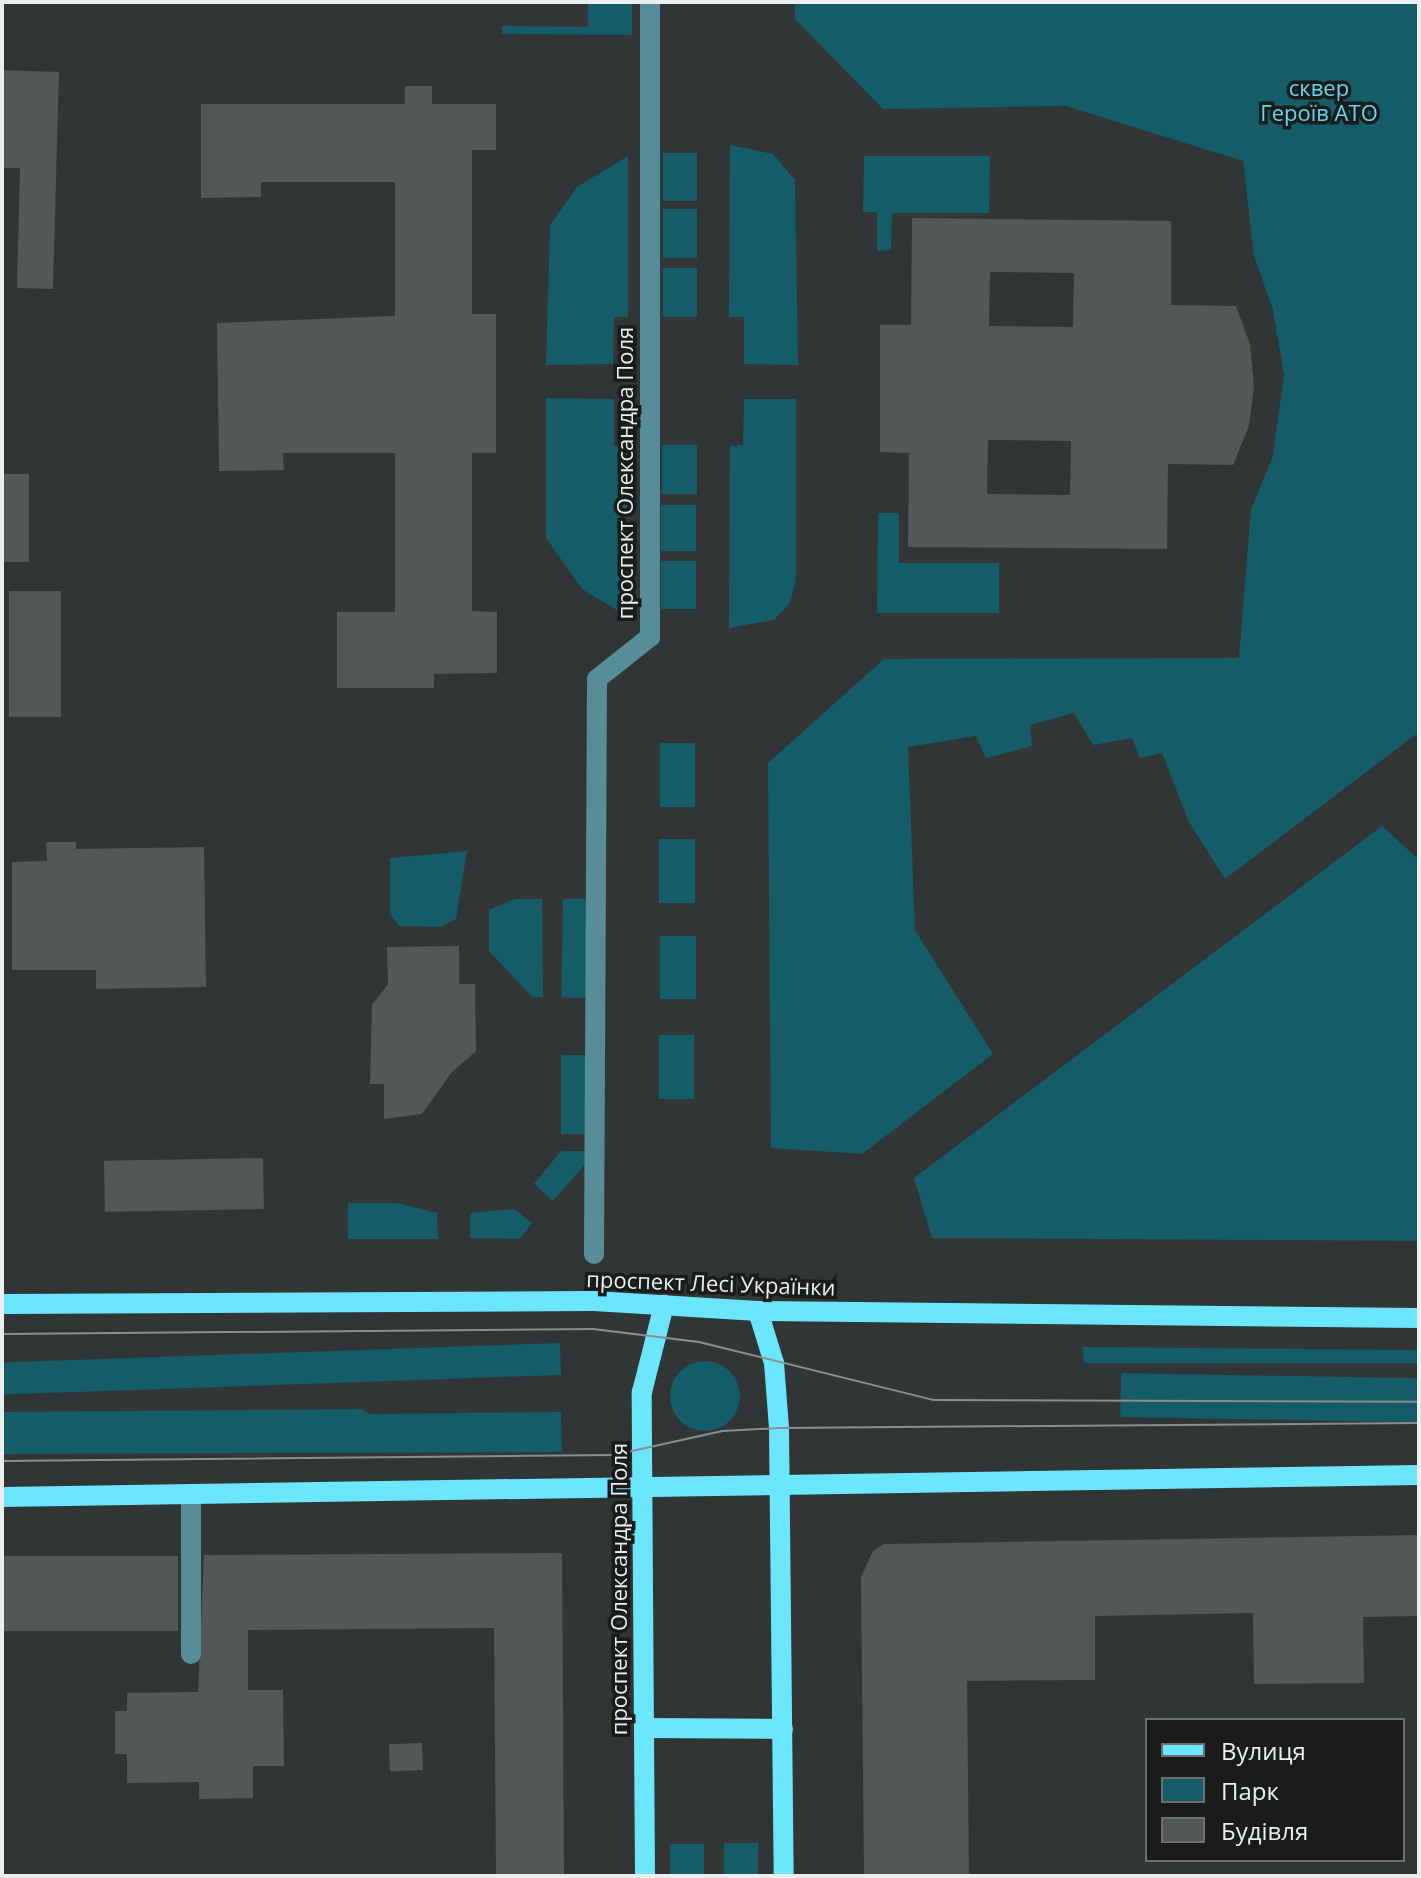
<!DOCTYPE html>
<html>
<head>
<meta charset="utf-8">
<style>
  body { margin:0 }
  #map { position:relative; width:1421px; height:1878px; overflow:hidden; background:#313535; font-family:"Open Sans",sans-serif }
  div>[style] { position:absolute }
  .green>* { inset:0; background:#155c69; transform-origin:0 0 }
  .round { border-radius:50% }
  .building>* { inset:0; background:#535758; transform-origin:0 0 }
  .minor>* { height:20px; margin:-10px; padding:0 10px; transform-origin:10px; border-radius:10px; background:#568d98 }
  .major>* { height:20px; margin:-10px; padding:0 10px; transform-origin:10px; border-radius:10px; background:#6be6fd }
  .tram>* { height:2px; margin:-1px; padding:0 1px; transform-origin:1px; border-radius:1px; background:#8b8e8e }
  span { translate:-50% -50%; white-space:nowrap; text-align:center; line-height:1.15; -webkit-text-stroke:7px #1a1c1c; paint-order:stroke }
  .park-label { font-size:22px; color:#68d4ea }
  .street-label { font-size:22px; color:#ebeeee }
  .frame { position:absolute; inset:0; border:4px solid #ebeeee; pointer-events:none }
  .legend { position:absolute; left:1145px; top:1718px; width:260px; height:144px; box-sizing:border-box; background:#1a1c1c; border:2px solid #6e7070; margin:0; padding:10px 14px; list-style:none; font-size:24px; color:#ebeeee }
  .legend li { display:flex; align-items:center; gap:16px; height:40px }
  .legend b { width:40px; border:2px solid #6e7070 }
</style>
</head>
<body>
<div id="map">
  <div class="green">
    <div style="clip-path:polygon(588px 2px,632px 2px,632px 35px,502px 34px,502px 26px,588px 27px)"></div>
    <div style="clip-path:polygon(795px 2px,1419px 2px,1419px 732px,1225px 879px,1189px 822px,1162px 753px,1140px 758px,1132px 738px,1093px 745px,1074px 713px,1030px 725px,1032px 746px,986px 758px,976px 736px,908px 747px,915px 930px,993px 1054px,862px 1154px,771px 1148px,768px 763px,884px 659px,1239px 658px,1251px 509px,1273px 456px,1284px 375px,1273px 310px,1254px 256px,1243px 161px,1066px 106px,883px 109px,795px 19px)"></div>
    <div style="clip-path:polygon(730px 145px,773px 154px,795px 180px,798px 365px,744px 364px,744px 317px,729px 317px)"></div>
    <div style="left:663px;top:153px;width:34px;height:48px"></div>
    <div style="clip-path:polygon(628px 156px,628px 317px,614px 317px,613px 364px,546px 365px,550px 225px,577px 187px)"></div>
    <div style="clip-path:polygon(864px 156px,990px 156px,989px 213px,892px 213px,891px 250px,877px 251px,877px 212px,863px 212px)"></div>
    <div style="left:663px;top:209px;width:34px;height:49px"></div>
    <div style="left:663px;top:268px;width:34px;height:49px"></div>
    <div style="clip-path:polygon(546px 398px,614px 399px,614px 446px,628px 446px,625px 615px,582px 589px,546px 538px)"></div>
    <div style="clip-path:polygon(744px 399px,796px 399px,796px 580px,790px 603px,774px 620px,729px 628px,730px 446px,743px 445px)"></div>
    <div style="left:662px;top:445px;width:35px;height:49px"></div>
    <div style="left:661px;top:505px;width:35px;height:46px"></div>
    <div style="clip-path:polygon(878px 513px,899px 513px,899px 563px,999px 563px,999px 613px,877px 613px)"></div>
    <div style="left:661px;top:561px;width:35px;height:48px"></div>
    <div style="left:660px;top:743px;width:35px;height:64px"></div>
    <div style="clip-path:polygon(1382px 826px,1419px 860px,1419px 1241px,932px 1238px,914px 1178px)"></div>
    <div style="left:659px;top:839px;width:36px;height:64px"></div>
    <div style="clip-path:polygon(467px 851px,456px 919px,440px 927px,399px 926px,390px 914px,390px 858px)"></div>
    <div style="clip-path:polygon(515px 899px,542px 899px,543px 997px,532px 997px,489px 951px,489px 910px)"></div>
    <div style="left:588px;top:899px;width:99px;height:25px;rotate:91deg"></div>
    <div style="left:660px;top:936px;width:36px;height:63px"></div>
    <div style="left:659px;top:1035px;width:35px;height:64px"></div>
    <div style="left:561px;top:1055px;width:27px;height:79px"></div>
    <div style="clip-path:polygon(561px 1151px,585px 1151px,588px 1161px,553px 1201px,534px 1184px)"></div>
    <div style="clip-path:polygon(348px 1203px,397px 1203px,437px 1213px,438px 1239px,348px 1239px)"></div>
    <div style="clip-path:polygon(514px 1209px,532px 1223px,520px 1239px,470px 1238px,470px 1213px)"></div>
    <div style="left:560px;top:1343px;width:32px;height:558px;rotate:88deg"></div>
    <div style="clip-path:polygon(1083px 1347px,1419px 1350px,1419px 1363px,1084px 1363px)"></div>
    <div class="round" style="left:670px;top:1361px;width:70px;height:70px"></div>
    <div style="left:1121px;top:1373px;width:298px;height:44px;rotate:1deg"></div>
    <div style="clip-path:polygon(362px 1409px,370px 1414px,561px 1412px,562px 1452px,2px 1454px,2px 1412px)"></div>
    <div style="left:724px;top:1843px;width:34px;height:33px"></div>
    <div style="left:704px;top:1844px;width:32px;height:34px;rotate:90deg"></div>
  </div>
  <div class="building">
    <div style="clip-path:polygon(2px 70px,59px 72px,53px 289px,17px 288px,20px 168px,2px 168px)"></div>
    <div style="clip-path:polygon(405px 86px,432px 86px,432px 104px,496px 104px,496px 150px,472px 150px,472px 314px,496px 314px,496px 453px,472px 453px,472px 611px,497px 612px,497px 673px,434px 674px,434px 688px,337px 688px,337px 612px,395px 612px,395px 453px,283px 453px,284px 470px,219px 471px,217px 323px,395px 316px,395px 182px,261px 182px,261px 197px,201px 198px,201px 104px,405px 104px)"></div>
    <div style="clip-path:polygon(evenodd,912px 218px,1171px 221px,1171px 305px,1236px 306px,1250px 344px,1254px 386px,1249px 426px,1233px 465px,1168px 464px,1167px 549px,908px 547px,909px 453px,880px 452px,880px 325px,911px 325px,912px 218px,990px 272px,1074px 273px,1073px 327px,989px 326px,990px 272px,912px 218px,988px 440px,1071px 441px,1070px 495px,987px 494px,988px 440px)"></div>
    <div style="left:2px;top:474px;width:27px;height:88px"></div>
    <div style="left:61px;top:591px;width:126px;height:52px;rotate:90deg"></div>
    <div style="clip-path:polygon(46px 842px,76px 842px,76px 849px,204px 847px,206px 987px,96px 989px,96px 970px,12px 970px,12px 862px,47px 861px)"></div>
    <div style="clip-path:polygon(459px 946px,459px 984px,475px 984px,476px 1051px,451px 1073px,422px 1114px,384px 1119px,384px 1084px,370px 1084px,372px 1005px,388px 984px,387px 947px)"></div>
    <div style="left:263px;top:1158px;width:51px;height:159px;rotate:89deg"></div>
    <div style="clip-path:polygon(1419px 1535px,1419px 1616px,1363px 1617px,1364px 1683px,1254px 1684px,1253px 1613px,1095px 1616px,1095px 1680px,967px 1681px,969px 1876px,864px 1876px,861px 1577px,873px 1551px,884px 1544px)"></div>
    <div style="clip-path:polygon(562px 1553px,564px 1876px,496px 1876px,494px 1628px,248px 1630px,248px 1690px,283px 1690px,284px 1766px,253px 1766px,253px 1798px,199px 1799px,199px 1782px,127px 1783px,127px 1754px,115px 1754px,115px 1711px,127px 1711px,127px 1693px,198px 1692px,204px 1555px)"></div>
    <div style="left:178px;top:1556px;width:75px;height:176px;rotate:90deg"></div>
    <div style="left:422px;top:1743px;width:27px;height:33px;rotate:88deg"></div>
  </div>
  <div class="minor">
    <div style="left:594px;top:1254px;width:575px;rotate:-89.7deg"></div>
    <div style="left:597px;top:679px;width:68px;rotate:-38.4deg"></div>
    <div style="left:650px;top:637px;width:635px;rotate:-90deg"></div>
    <div style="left:191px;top:1654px;width:160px;rotate:-90deg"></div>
  </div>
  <div class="major">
    <div style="left:2px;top:1304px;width:592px;rotate:-0.29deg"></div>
    <div style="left:594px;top:1301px;width:164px;rotate:3.5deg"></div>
    <div style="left:758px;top:1311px;width:661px;rotate:0.61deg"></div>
    <div style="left:758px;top:1311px;width:54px;rotate:72.9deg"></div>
    <div style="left:774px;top:1363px;width:65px;rotate:85.6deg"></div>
    <div style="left:779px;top:1428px;width:448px;rotate:89.4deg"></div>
    <div style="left:2px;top:1497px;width:1417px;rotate:-0.89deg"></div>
    <div style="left:644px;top:1728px;width:139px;rotate:0.4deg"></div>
    <div style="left:645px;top:1876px;width:484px;rotate:-90.4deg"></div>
    <div style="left:642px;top:1392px;width:90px;rotate:-75.8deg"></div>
  </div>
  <div class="tram">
    <div style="left:2px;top:1334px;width:591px;rotate:-0.48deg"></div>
    <div style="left:593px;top:1329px;width:107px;rotate:7deg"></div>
    <div style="left:699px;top:1342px;width:241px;rotate:13.9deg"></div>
    <div style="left:933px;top:1400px;width:486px;rotate:0.2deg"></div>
    <div style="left:2px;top:1461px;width:612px;rotate:-0.56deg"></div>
    <div style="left:614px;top:1455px;width:111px;rotate:-12.5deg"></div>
    <div style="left:722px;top:1431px;width:57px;rotate:-3deg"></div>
    <div style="left:779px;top:1428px;width:640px;rotate:-0.45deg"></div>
  </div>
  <div class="park-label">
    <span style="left:1319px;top:100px">сквер<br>Героїв АТО</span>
  </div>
  <div class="street-label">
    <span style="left:625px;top:473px;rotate:-90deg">проспект Олександра Поля</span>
    <span style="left:711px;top:1283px;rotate:2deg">проспект Лесі Українки</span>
    <span style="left:619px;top:1589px;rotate:-90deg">проспект Олександра Поля</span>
  </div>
  <div class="frame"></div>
  <ul class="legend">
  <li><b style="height:10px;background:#6be6fd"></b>Вулиця</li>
  <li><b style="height:22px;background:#155c69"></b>Парк</li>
  <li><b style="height:22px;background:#535758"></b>Будівля</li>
  </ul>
</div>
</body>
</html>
